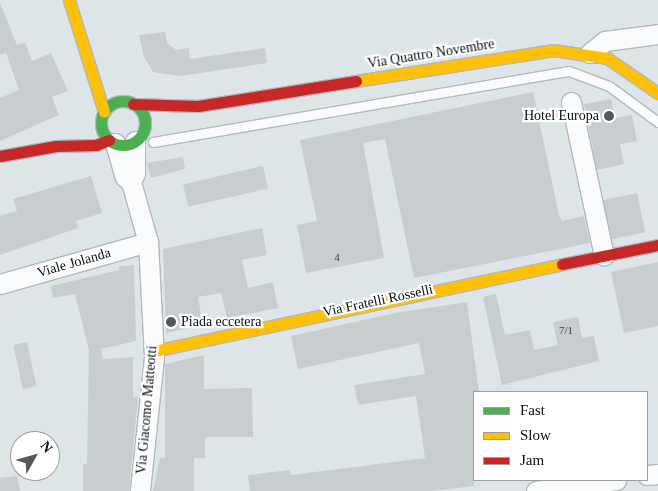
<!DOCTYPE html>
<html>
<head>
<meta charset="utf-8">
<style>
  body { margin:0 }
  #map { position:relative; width:658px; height:491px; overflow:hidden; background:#dee5e8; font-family:"Times New Roman",serif }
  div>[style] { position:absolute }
  .building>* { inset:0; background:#c8ced0; transform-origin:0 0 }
  .roads { filter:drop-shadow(1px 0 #b3b8bb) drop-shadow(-1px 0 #b3b8bb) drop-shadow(0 1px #b3b8bb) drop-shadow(0 -1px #b3b8bb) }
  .lane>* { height:9px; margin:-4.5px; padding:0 4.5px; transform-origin:4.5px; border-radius:4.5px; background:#fafbfc }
  .street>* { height:19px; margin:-9.5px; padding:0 9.5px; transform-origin:9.5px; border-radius:9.5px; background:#fafbfc }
  .fast>* { height:11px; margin:-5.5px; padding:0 5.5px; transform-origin:5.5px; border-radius:5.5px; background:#4caf50 }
  .fast>.ring { margin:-5.5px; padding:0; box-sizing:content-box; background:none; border:11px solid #4caf50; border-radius:50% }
  .slow>* { height:11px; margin:-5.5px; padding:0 5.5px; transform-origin:5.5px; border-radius:5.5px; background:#ffc107 }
  .jam>* { height:11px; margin:-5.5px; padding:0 5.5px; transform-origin:5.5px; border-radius:5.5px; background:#c62828 }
  .dots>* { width:14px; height:14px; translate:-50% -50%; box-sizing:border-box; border:2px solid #fff; border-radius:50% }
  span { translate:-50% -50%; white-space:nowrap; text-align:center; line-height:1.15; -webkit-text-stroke:4.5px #fff; paint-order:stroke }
  .number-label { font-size:11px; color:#3a3f41 }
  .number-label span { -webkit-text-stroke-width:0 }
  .street-label { font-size:14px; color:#090e10 }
  .poi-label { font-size:14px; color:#090e10 }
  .right { translate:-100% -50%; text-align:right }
  .left { translate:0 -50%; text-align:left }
  .legend { position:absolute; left:473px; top:391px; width:175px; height:90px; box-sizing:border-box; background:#fff; border:1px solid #9d9f9f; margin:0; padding:6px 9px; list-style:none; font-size:15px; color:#090e10 }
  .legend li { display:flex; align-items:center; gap:10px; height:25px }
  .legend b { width:25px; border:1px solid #9d9f9f }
  .north { position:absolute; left:10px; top:431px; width:50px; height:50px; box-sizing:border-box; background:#fff; border:1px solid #9d9f9f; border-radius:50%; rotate:52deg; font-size:14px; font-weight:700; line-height:20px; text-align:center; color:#090e10 }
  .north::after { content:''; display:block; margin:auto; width:18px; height:22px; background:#54595c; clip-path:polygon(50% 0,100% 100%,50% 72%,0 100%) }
</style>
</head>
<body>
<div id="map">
  <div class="building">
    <div style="clip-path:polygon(0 3px,17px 45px,25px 42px,32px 61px,51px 53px,68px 91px,52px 97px,59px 115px,0 141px,0 98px,19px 90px,6px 53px,0 55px)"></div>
    <div style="clip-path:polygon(165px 32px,167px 43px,176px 50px,189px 48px,190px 59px,265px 48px,267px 63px,180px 76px,153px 72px,144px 57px,139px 35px)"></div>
    <div style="clip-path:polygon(533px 92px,559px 215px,562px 221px,584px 216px,590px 243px,414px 278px,385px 139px,363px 143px,384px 258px,306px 273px,297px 225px,317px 221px,300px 140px)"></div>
    <div style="clip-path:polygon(611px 99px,615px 118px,632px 115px,637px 141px,620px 144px,624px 164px,597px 170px,584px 104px)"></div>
    <div style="clip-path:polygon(183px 157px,185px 169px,151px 178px,147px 163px)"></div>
    <div style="left:263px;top:166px;width:23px;height:82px;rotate:77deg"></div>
    <div style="clip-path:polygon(91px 176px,102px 213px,76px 221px,78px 228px,0 255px,0 216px,17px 211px,13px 199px)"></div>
    <div style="left:637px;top:193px;width:40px;height:35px;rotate:78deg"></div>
    <div style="clip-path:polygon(262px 228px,267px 255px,242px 260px,248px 288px,273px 282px,278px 308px,227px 318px,221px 293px,198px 297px,203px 325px,166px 333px,163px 249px)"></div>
    <div style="clip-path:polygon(658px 262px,658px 326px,624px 333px,611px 272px)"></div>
    <div style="clip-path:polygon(134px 265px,136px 341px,101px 349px,103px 359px,133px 357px,133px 397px,138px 397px,129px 491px,83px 491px,83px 464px,87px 464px,89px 350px,75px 294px,53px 298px,51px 286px,119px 270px,119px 266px)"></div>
    <div style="clip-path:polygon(496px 294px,505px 335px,530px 330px,534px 350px,558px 345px,553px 322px,578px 317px,582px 338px,594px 336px,599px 361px,502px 385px,483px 297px)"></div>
    <div style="clip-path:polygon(467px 302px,479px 392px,474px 392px,474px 486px,432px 491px,250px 491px,248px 475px,290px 470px,291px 475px,425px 458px,416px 396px,358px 405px,354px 385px,425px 374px,419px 343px,298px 369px,291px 336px,395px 313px)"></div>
    <div style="left:27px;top:342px;width:45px;height:14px;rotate:78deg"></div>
    <div style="clip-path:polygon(204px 355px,204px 389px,252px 388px,253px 437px,205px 437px,205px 458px,194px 458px,194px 491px,153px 491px,160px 458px,165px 458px,165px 364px)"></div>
    <div style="clip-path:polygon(17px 476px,20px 491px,0 491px,0 478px)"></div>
  </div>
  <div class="roads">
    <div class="lane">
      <div style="left:153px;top:142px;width:422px;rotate:-9.7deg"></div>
      <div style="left:569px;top:71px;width:43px;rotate:20.6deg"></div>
      <div style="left:609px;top:86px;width:61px;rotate:36.3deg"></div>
    </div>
    <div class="street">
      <div style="left:590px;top:53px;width:19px;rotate:-39deg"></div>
      <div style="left:605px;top:41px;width:53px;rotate:-7.5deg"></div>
      <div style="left:571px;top:102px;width:157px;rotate:77.9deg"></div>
      <div style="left:115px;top:143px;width:35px;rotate:74deg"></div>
      <div style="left:125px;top:177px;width:8px;rotate:40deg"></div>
      <div style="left:131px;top:182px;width:62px;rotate:74.2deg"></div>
      <div style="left:148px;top:242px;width:115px;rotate:87deg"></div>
      <div style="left:154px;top:357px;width:135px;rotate:96deg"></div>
      <div style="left:131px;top:182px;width:10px;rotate:-66deg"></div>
      <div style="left:135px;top:173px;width:32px;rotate:-90deg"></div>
      <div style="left:0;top:284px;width:154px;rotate:-15.8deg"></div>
      <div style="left:647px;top:475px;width:11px;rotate:-5deg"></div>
      <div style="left:536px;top:491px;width:81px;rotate:-7.8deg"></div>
    </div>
    <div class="fast">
      <div class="ring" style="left:101px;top:101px;width:33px;height:33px"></div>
    </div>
    <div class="slow">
      <div style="left:69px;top:0;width:117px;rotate:72.6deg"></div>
      <div style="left:356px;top:81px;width:199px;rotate:-8.9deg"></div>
      <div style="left:553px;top:50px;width:55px;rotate:8.4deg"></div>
      <div style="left:607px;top:58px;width:62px;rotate:34.5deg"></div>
      <div style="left:154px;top:351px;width:417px;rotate:-12deg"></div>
    </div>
    <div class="jam">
      <div style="left:133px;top:104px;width:65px;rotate:1.8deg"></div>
      <div style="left:198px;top:106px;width:160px;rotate:-9deg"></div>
      <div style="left:0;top:156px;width:57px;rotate:-10.1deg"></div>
      <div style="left:56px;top:146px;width:40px;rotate:-1.4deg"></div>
      <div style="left:96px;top:145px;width:14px;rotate:-21deg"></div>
      <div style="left:562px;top:264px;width:98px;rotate:-11.2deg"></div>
    </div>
  </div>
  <div class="dots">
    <div style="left:609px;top:116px;background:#54595c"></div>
    <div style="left:171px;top:322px;background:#54595c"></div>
  </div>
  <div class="number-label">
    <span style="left:337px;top:257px">4</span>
    <span style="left:566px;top:330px">7/1</span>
  </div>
  <div class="street-label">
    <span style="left:431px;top:54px;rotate:-9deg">Via Quattro Novembre</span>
    <span style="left:74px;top:263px;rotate:-16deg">Viale Jolanda</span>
    <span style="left:378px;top:301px;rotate:-12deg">Via Fratelli Rosselli</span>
    <span style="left:147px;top:410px;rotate:-85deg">Via Giacomo Matteotti</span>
  </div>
  <div class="poi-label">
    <span class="right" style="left:599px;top:116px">Hotel Europa</span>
    <span class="left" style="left:181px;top:322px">Piada eccetera</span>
  </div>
  <ul class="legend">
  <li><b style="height:6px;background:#4caf50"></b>Fast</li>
  <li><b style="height:6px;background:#ffc107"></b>Slow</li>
  <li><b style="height:6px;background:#c62828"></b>Jam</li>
  </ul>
  <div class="north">N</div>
</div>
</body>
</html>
